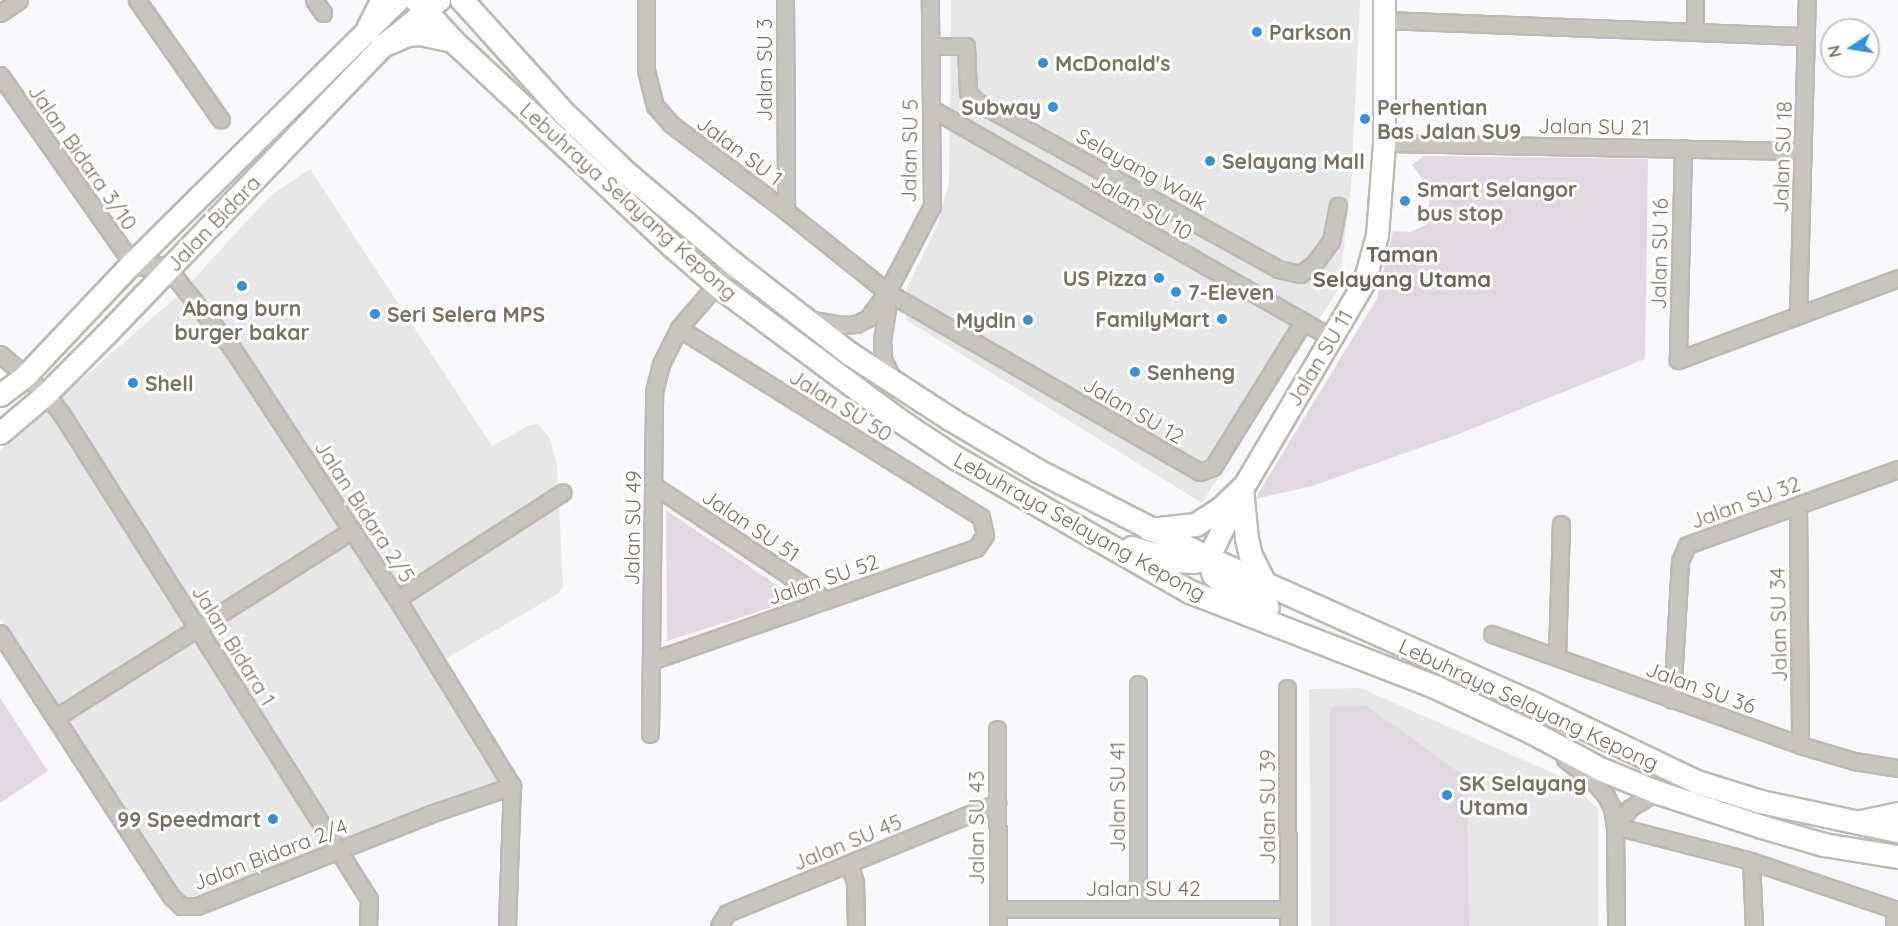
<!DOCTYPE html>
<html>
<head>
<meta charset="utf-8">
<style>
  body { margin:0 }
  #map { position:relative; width:1898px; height:926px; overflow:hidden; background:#f8f7f9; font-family:Quicksand,sans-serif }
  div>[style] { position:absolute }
  .built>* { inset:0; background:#e8e7e7 }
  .green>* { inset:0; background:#e0d9e0 }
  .roads { filter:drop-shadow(2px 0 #bdbab3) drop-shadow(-2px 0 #bdbab3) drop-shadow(0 2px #bdbab3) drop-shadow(0 -2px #bdbab3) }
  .street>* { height:15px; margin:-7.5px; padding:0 7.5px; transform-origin:7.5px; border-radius:7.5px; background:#c8c6c0 }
  .secondary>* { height:21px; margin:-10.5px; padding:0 10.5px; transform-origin:10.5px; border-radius:10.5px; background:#fff }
  .primary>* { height:22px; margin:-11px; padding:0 11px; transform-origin:11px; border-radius:11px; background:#fff }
  .dots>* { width:16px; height:16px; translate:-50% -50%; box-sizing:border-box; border:3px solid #fff; border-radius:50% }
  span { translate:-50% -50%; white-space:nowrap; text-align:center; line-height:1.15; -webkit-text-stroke:6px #fff; paint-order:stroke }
  .poi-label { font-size:21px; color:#7a7261; font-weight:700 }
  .left { translate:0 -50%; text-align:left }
  .right { translate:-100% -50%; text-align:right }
  .street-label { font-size:21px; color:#7a7261 }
  .neighbourhood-label { font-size:22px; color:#6c6558; font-weight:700 }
  .north { position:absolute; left:1820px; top:18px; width:60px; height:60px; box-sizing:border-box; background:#fff; border:2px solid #cac7c0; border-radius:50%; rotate:258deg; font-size:16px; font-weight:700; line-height:24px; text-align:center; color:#7a7261 }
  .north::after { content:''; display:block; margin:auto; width:21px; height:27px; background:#3791d9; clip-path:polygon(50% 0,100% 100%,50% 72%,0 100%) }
</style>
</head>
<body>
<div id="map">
  <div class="built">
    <div style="clip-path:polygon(951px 0,1360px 0,1351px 186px,1339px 288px,1202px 503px,906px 320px,907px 288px,937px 226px,949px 182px)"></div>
    <div style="clip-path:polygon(310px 169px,492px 446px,528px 426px,538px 424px,550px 439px,557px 465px,563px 587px,558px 594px,433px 666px,503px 783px,183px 900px,0 618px,0 450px,181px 293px,270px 196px)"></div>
    <div style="clip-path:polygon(1360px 688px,1569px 780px,1598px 809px,1598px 926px,1311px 926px,1309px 689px)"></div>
  </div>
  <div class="green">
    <div style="clip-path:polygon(1424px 156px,1648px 159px,1645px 359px,1459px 434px,1312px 486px,1255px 499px,1377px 298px,1393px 231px,1410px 232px,1426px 225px,1431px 190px,1412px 165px)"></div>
    <div style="clip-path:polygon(666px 510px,797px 599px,667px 641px)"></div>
    <div style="clip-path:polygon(0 698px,48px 771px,0 803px)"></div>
    <div style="clip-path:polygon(1367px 706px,1467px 778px,1469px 926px,1330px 926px,1330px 707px)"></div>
  </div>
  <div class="roads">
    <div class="street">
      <div style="left:137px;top:0;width:146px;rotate:55deg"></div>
      <div style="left:314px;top:0;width:16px;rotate:55deg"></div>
      <div style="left:646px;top:0;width:70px;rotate:90deg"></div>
      <div style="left:646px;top:70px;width:37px;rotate:76deg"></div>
      <div style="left:655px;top:106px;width:24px;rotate:48deg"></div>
      <div style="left:671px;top:124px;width:144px;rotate:37.1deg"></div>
      <div style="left:786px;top:211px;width:129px;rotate:38.7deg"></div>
      <div style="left:887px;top:292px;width:361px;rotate:29.9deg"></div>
      <div style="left:1200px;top:472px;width:14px;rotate:-21deg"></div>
      <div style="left:1213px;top:467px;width:171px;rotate:-58.2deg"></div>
      <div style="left:785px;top:0;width:211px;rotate:89.7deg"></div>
      <div style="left:0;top:13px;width:23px;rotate:-34deg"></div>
      <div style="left:1384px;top:20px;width:422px;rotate:2.2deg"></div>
      <div style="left:1695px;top:32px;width:32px;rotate:-90deg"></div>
      <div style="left:930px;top:46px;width:36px"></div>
      <div style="left:966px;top:46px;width:46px;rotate:87.5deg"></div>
      <div style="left:968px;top:92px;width:13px;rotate:48deg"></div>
      <div style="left:977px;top:102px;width:344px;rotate:29deg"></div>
      <div style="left:1278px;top:269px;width:23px;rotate:13deg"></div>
      <div style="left:1300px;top:274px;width:17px;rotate:-36deg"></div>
      <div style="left:1314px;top:264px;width:29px;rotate:-54deg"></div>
      <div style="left:1331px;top:241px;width:36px;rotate:-79deg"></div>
      <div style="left:0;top:75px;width:230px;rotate:54.9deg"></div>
      <div style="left:132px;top:263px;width:6px;rotate:45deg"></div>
      <div style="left:136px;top:267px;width:29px;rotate:-4deg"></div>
      <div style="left:165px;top:265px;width:107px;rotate:51.1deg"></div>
      <div style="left:232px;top:348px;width:300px;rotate:56.7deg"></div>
      <div style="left:397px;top:599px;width:220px;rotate:58.4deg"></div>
      <div style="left:932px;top:109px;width:461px;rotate:29.8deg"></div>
      <div style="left:1384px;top:143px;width:419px;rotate:1.1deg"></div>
      <div style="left:1683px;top:148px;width:212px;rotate:91.4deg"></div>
      <div style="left:1678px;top:360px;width:235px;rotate:-20.4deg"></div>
      <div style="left:887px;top:292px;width:17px;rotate:90deg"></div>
      <div style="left:887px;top:309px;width:31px;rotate:99deg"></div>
      <div style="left:882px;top:340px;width:19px;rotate:87deg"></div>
      <div style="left:883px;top:359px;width:25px;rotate:64deg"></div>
      <div style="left:1798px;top:315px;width:315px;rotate:-88.4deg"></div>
      <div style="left:806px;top:319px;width:36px;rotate:9deg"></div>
      <div style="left:842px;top:325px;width:14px;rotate:-4deg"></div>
      <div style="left:856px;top:324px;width:13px;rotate:-27deg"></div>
      <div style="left:868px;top:318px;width:32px;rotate:-54deg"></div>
      <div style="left:887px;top:292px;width:97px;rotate:-62.4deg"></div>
      <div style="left:932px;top:206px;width:206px;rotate:-90.6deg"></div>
      <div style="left:0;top:354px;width:61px;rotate:41deg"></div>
      <div style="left:46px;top:394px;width:24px;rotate:52deg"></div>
      <div style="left:61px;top:413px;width:575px;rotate:57.64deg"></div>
      <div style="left:369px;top:899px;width:27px;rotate:92deg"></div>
      <div style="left:653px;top:485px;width:208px;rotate:33.6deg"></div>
      <div style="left:1798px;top:505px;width:240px;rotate:89.5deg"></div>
      <div style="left:397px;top:599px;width:197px;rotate:-32.8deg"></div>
      <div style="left:0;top:633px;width:314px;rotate:57deg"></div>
      <div style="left:171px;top:896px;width:14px;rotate:45deg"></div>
      <div style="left:181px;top:906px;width:16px"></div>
      <div style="left:197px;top:906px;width:251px;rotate:-21.5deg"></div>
      <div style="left:430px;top:814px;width:87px;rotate:-18.9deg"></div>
      <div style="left:1492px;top:634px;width:327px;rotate:19.8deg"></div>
      <div style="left:1800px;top:745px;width:56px;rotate:16.5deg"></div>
      <div style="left:1854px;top:761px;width:45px;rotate:9deg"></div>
      <div style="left:1557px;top:657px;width:133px;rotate:-88.3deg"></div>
      <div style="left:651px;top:661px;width:344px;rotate:-19.2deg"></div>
      <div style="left:976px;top:548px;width:16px;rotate:-55deg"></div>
      <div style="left:985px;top:535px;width:18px;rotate:-103deg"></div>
      <div style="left:981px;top:517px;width:356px;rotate:-148deg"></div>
      <div style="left:1287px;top:688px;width:238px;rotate:89.8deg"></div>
      <div style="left:1672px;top:700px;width:139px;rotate:-86.7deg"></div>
      <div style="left:1680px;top:561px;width:17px;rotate:-66deg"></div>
      <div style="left:1687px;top:545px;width:224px;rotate:-19.8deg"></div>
      <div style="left:55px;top:718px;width:352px;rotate:-32.3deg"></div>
      <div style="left:997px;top:729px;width:197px;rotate:89.7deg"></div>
      <div style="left:650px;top:734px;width:342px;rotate:-89.3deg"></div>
      <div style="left:654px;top:392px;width:29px;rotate:-76deg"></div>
      <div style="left:661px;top:364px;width:40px;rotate:-63.4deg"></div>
      <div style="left:679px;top:328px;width:84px;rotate:-49.3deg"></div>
      <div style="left:1565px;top:759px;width:37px;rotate:38deg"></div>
      <div style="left:1594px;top:782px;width:18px;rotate:49deg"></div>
      <div style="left:1606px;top:796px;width:13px;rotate:63deg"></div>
      <div style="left:1612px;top:808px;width:18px;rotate:81deg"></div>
      <div style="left:1615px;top:826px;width:100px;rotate:89.4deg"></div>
      <div style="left:1615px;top:826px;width:140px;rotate:14.4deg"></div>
      <div style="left:1751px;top:861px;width:151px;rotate:18.6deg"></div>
      <div style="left:1894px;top:909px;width:17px;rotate:90deg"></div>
      <div style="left:1615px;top:826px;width:23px;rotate:-50deg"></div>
      <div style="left:1630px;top:808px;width:31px;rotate:-32deg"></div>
      <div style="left:1751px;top:861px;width:65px;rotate:87.4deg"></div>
      <div style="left:849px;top:864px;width:20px;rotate:72deg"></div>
      <div style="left:855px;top:883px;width:43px;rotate:88.7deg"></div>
      <div style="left:998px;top:909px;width:290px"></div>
      <div style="left:1138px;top:909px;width:225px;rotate:-90deg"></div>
      <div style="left:507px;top:926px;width:140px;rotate:-88deg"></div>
      <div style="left:719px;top:926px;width:15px;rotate:-58deg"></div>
      <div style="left:727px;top:913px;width:292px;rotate:-22.2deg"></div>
    </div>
    <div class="secondary">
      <div style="left:0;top:395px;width:31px;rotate:-37deg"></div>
      <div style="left:25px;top:376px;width:156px;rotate:-46.6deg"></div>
      <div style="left:132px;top:263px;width:374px;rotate:-44.7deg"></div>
      <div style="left:0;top:433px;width:60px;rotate:-40.3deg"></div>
      <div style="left:46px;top:394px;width:85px;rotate:-45deg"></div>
      <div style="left:106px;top:334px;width:399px;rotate:-46.2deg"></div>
      <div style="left:382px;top:46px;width:73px;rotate:-38.9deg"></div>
      <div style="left:1208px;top:558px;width:77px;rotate:-63.8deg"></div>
      <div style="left:1242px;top:489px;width:240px;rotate:-59.5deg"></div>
      <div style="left:1364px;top:282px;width:49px;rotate:-74.5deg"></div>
      <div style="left:1377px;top:235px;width:92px;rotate:-85.6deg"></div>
      <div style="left:1384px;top:143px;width:143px;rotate:-90deg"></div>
      <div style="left:1856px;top:822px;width:43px;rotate:-12.1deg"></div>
    </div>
    <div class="primary">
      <div style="left:416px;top:0;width:55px;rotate:47.9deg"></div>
      <div style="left:453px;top:41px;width:300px;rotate:43.1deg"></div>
      <div style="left:672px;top:246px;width:60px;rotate:40.9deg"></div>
      <div style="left:717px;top:285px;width:228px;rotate:36.6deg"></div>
      <div style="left:900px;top:421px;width:67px;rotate:33.5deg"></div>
      <div style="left:956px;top:458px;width:270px;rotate:29.8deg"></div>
      <div style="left:1190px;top:592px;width:263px;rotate:21.2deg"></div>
      <div style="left:1435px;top:687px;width:108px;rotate:25.1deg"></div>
      <div style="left:1533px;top:733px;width:76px;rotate:28.2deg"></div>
      <div style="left:1600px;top:769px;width:61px;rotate:22.3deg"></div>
      <div style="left:1656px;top:792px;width:112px;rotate:18.3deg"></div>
      <div style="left:1762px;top:827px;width:65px;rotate:16.2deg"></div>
      <div style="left:1824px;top:845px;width:75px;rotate:9.2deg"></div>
      <div style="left:462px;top:0;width:155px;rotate:47.9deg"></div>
      <div style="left:566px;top:115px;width:82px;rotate:44deg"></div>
      <div style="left:625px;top:172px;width:143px;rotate:40.2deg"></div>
      <div style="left:734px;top:264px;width:147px;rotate:37.8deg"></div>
      <div style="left:850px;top:354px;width:119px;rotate:33deg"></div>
      <div style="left:950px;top:419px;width:102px;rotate:30.6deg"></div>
      <div style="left:1038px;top:471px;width:191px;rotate:27.1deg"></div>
      <div style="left:1208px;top:558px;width:355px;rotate:24.1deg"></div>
      <div style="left:1532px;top:703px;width:183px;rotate:25.6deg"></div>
      <div style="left:1697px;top:782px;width:67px;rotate:17.4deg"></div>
      <div style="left:1761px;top:802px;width:140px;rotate:12deg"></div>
      <div style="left:368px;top:29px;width:33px;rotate:-63deg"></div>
      <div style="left:382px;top:46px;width:28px;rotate:-23deg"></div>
      <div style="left:408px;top:35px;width:12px;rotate:-5deg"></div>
      <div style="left:420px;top:34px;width:34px;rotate:12deg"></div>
      <div style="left:1242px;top:489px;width:50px;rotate:84.3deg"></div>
      <div style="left:1247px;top:539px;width:17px;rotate:77deg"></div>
      <div style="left:1251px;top:556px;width:28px;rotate:63deg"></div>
      <div style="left:1150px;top:530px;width:46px;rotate:-6.2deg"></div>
      <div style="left:1196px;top:525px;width:30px;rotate:-33deg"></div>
      <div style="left:1221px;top:509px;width:29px;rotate:-44deg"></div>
      <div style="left:1132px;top:548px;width:44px;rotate:17.2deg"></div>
      <div style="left:1174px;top:561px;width:19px;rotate:3deg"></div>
      <div style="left:1193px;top:562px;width:16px;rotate:-15deg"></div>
      <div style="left:1208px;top:558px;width:18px;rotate:71deg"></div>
      <div style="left:1214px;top:575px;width:16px;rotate:45deg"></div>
      <div style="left:1225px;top:586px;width:48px;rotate:27.1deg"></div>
    </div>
  </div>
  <div class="dots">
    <div style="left:1257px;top:32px;background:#3791d9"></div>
    <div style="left:1043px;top:63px;background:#3791d9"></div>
    <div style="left:1053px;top:107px;background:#3791d9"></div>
    <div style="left:1365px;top:119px;background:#3791d9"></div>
    <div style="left:1210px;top:161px;background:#3791d9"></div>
    <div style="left:1405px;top:201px;background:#3791d9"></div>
    <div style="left:1159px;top:278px;background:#3791d9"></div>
    <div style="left:242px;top:286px;background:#3791d9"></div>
    <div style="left:1176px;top:292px;background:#3791d9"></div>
    <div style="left:375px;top:314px;background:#3791d9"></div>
    <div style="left:1222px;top:319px;background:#3791d9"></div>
    <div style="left:1028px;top:320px;background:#3791d9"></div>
    <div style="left:1135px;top:372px;background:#3791d9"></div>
    <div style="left:133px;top:383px;background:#3791d9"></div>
    <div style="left:1447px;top:795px;background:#3791d9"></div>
    <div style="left:273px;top:819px;background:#3791d9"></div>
  </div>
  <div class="poi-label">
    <span class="left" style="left:1269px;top:32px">Parkson</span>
    <span class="left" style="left:1055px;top:63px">McDonald's</span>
    <span class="right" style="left:1041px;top:107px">Subway</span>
    <span class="left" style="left:1377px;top:119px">Perhentian<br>Bas Jalan SU9</span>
    <span class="left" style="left:1222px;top:161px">Selayang Mall</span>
    <span class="left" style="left:1417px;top:201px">Smart Selangor<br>bus stop</span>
    <span class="right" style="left:1147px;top:278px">US Pizza</span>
    <span class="left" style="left:1188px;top:292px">7-Eleven</span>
    <span style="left:242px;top:320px">Abang burn<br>burger bakar</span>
    <span class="left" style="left:387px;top:314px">Seri Selera MPS</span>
    <span class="right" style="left:1210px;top:319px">FamilyMart</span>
    <span class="right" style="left:1016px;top:320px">Mydin</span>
    <span class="left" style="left:1147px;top:372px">Senheng</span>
    <span class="left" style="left:145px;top:383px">Shell</span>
    <span class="left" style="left:1459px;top:795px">SK Selayang<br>Utama</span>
    <span class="right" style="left:261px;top:819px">99 Speedmart</span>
  </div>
  <div class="street-label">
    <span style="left:764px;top:70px;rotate:-90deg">Jalan SU 3</span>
    <span style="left:1594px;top:126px;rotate:1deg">Jalan SU 21</span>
    <span style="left:740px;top:150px;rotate:37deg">Jalan SU 1</span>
    <span style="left:909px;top:151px;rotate:-89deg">Jalan SU 5</span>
    <span style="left:83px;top:157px;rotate:55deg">Jalan Bidara 3/10</span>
    <span style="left:1782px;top:157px;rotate:-88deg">Jalan SU 18</span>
    <span style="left:1142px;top:169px;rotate:29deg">Selayang Walk</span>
    <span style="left:629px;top:201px;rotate:42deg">Lebuhraya Selayang Kepong</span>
    <span style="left:1142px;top:206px;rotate:30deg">Jalan SU 10</span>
    <span style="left:213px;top:223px;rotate:-46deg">Jalan Bidara</span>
    <span style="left:1659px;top:254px;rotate:-89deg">Jalan SU 16</span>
    <span style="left:1319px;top:358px;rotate:-59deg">Jalan SU 11</span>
    <span style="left:841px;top:405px;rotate:32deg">Jalan SU 50</span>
    <span style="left:1134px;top:410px;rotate:30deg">Jalan SU 12</span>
    <span style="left:1745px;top:502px;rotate:-20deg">Jalan SU 32</span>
    <span style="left:365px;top:511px;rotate:57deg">Jalan Bidara 2/5</span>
    <span style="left:751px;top:525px;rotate:34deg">Jalan SU 51</span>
    <span style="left:1080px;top:526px;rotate:29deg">Lebuhraya Selayang Kepong</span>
    <span style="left:632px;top:528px;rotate:-89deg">Jalan SU 49</span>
    <span style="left:823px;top:579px;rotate:-19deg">Jalan SU 52</span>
    <span style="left:1778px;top:625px;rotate:-91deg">Jalan SU 34</span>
    <span style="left:234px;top:645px;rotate:58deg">Jalan Bidara 1</span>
    <span style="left:1701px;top:687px;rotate:20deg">Jalan SU 36</span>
    <span style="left:1529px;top:704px;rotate:25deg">Lebuhraya Selayang Kepong</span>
    <span style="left:1117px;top:797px;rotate:-90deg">Jalan SU 41</span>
    <span style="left:1267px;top:807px;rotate:-90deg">Jalan SU 39</span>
    <span style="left:976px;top:828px;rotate:-90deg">Jalan SU 43</span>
    <span style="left:847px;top:842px;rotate:-22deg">Jalan SU 45</span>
    <span style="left:270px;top:854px;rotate:-21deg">Jalan Bidara 2/4</span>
    <span style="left:1143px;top:888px">Jalan SU 42</span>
  </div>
  <div class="neighbourhood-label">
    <span style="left:1402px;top:267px">Taman<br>Selayang Utama</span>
  </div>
  <div class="north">N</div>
</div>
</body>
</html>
